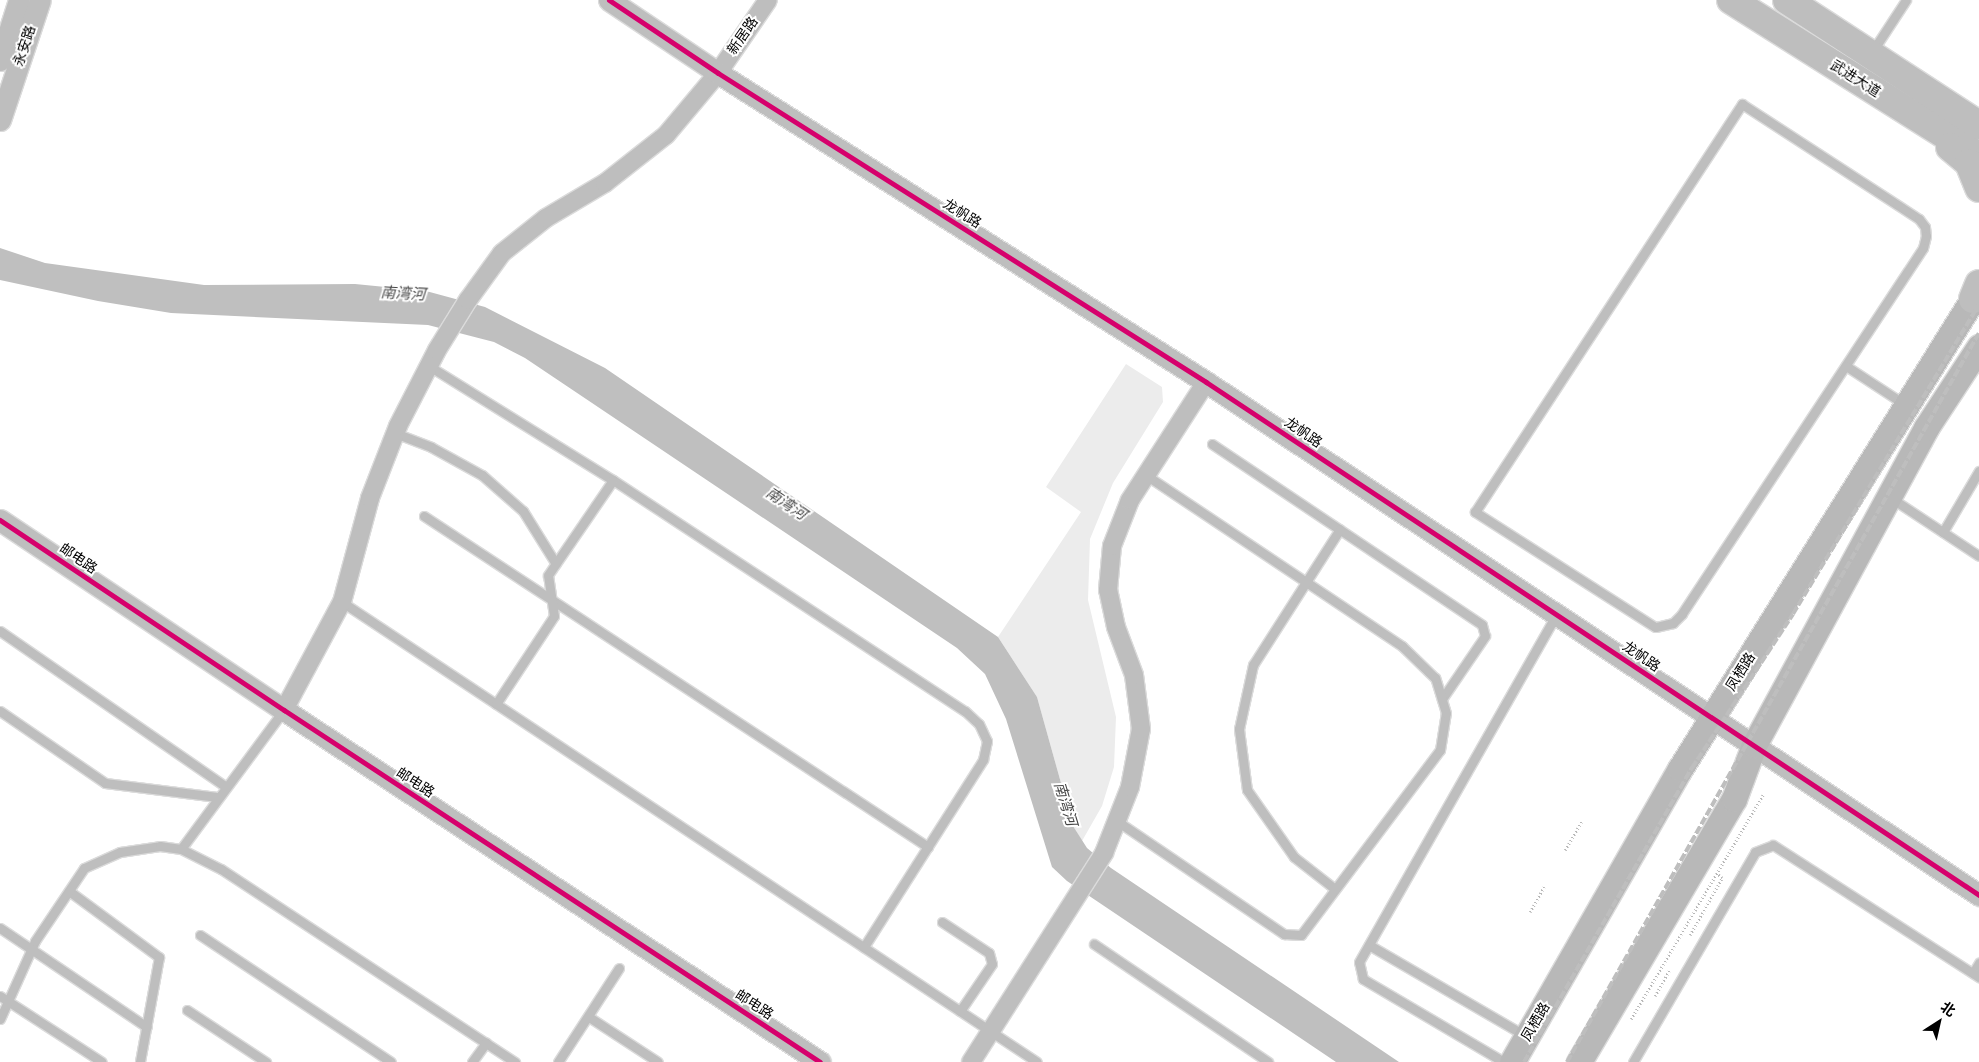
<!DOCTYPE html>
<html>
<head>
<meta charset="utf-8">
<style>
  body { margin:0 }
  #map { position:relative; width:1979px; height:1062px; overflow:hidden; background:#fff; font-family:"Nunito Sans","Noto Sans SC",sans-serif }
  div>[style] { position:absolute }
  .green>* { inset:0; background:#ececec }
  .water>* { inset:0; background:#bfbfbf }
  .path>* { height:2.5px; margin-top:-1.25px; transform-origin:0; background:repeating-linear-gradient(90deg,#b9b9b9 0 1px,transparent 0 3.5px) }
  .roads { filter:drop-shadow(1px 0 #dbdbdb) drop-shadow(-1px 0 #dbdbdb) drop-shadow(0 1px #dbdbdb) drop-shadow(0 -1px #dbdbdb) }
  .service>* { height:9px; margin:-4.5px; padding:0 4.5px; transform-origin:4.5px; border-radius:4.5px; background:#bebebe }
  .minor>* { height:18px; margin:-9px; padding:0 9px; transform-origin:9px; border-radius:9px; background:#bebebe }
  .tertiary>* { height:21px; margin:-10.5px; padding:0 10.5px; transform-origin:10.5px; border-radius:10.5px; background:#bebebe }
  .secondary>* { height:25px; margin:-12.5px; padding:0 12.5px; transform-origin:12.5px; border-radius:12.5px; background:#b8b8b8 }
  .primary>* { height:28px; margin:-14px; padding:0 14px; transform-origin:14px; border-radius:14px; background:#bebebe }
  .rail>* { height:4px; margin-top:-2px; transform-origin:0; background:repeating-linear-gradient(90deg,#bebebe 0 8px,transparent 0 10.5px) }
  .cycleway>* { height:5px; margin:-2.5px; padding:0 2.5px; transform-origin:2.5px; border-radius:2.5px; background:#d6006c }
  span { translate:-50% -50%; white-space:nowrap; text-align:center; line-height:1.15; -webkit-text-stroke:4px #fff; paint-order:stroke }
  .street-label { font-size:14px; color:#000 }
  .water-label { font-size:15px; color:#444; font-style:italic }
  .north { position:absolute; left:1914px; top:997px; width:50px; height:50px; -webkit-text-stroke:4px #fff; paint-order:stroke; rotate:35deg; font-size:14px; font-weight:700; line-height:20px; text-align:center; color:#000 }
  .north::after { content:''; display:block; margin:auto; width:18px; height:22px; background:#000; clip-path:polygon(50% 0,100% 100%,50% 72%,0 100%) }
</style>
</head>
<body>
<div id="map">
  <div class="green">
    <div style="clip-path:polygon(1126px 364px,1162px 387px,1163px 402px,1113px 483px,1090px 539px,1088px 600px,1116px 717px,1114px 767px,1102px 806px,1082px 841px,1073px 826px,1037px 697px,998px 637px,1081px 512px,1046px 487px)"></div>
  </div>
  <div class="water">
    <div style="clip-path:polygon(0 248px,45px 263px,204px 285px,355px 284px,426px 291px,485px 307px,605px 368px,998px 637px,1037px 697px,1073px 826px,1087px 848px,1111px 868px,1399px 1062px,1336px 1062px,1067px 881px,1052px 867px,1006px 719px,985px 674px,957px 648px,525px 358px,494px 342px,428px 325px,171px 313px,98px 301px,0 280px)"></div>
  </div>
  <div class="path">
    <div style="left:1565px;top:850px;width:34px;rotate:-60deg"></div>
    <div style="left:1530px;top:912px;width:29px;rotate:-61deg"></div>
    <div style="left:1690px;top:935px;width:65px;rotate:-60.7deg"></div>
    <div style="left:1722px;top:878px;width:6px;rotate:-141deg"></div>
    <div style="left:1655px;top:996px;width:31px;rotate:-61deg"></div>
    <div style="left:1631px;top:1019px;width:260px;rotate:-59.5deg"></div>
  </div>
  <div class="roads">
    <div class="service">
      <div style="left:1872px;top:52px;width:62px;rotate:-56.8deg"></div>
      <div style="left:1742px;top:104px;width:211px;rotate:33deg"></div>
      <div style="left:1919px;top:219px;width:10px;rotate:53deg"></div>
      <div style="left:1925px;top:227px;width:9px;rotate:84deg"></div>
      <div style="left:1926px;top:236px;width:12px;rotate:104deg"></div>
      <div style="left:1923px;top:248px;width:438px;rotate:123.4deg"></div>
      <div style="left:1682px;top:614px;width:13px;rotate:135deg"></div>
      <div style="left:1673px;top:623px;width:18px;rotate:167deg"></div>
      <div style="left:1655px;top:627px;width:214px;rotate:-147.4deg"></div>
      <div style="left:1475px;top:512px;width:488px;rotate:-56.8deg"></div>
      <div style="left:429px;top:366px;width:216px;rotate:31.8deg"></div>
      <div style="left:613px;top:480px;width:421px;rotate:33.3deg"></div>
      <div style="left:965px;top:711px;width:19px;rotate:43deg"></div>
      <div style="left:979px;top:724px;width:19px;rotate:65deg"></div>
      <div style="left:987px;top:741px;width:19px;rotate:102deg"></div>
      <div style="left:983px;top:760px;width:222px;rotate:122.5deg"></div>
      <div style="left:1846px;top:366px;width:69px;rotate:33.2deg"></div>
      <div style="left:395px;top:433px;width:39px;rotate:21deg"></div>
      <div style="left:431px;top:447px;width:58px;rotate:28.8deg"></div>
      <div style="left:482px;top:475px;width:55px;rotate:41.3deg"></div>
      <div style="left:523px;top:511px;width:62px;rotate:58.1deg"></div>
      <div style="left:1212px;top:444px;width:325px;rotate:33.8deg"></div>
      <div style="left:1482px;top:625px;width:11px;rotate:75deg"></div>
      <div style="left:1485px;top:636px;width:76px;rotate:124.3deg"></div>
      <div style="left:1891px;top:498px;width:105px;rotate:33.4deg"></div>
      <div style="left:424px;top:516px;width:603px;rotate:33.29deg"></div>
      <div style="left:1943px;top:532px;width:71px;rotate:-59.5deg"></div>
      <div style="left:342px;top:602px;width:833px;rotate:33.5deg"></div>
      <div style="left:0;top:631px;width:273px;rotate:34.6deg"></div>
      <div style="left:496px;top:704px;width:105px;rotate:-56.6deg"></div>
      <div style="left:554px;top:616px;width:41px;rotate:-98.3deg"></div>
      <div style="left:548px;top:575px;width:115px;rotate:-55.6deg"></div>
      <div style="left:0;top:711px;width:127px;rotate:34.4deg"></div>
      <div style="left:105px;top:783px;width:113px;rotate:7.1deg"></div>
      <div style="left:1117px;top:821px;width:202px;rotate:34.1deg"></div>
      <div style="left:1284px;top:934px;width:17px;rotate:3deg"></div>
      <div style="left:1301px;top:935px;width:231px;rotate:-53.1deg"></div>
      <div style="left:1440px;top:750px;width:37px;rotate:-81deg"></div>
      <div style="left:1446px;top:713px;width:37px;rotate:-107deg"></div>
      <div style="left:1435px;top:678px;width:46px;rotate:-135.9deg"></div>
      <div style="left:1402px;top:646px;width:308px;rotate:-146.3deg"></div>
      <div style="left:181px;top:849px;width:172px;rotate:-53.5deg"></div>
      <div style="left:1335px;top:889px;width:52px;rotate:-142deg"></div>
      <div style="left:1294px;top:857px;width:82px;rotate:-125deg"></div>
      <div style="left:1247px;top:790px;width:62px;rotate:-97.5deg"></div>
      <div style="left:1239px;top:729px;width:66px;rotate:-77.7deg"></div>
      <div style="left:1253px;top:665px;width:161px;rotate:-57.4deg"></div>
      <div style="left:69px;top:891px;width:112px;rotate:36.3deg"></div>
      <div style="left:159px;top:957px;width:107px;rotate:100.3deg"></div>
      <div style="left:942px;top:922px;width:56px;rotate:33.4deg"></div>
      <div style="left:989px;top:953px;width:11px;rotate:75deg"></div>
      <div style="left:992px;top:964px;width:57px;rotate:124.2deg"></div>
      <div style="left:0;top:928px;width:177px;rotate:34deg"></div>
      <div style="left:200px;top:935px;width:229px;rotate:33.6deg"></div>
      <div style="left:1094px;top:944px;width:210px;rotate:34.1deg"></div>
      <div style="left:1369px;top:945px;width:181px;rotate:30.1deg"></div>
      <div style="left:1973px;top:973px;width:12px;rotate:-59deg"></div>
      <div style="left:0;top:996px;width:121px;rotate:32.9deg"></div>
      <div style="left:187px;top:1010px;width:95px;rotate:33.4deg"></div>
      <div style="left:589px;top:1017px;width:82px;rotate:33.1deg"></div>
      <div style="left:0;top:1019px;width:85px;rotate:-65.8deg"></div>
      <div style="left:35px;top:941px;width:88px;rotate:-56.1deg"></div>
      <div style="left:84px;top:868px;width:39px;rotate:-24deg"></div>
      <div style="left:120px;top:852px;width:40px;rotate:-8.5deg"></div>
      <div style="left:160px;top:846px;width:21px;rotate:8deg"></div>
      <div style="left:181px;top:849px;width:45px;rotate:26.6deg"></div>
      <div style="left:221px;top:869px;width:352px;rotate:33.3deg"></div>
      <div style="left:472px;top:1062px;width:24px;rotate:-54deg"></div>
      <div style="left:558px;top:1062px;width:112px;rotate:-57deg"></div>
      <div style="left:1504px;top:1062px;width:164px;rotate:-149.5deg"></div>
      <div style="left:1363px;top:979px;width:17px;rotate:-103deg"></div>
      <div style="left:1359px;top:962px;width:399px;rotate:-60.4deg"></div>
      <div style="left:1633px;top:1062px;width:243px;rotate:-59.8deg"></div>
      <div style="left:1755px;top:852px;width:19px;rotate:-21deg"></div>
      <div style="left:1773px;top:845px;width:245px;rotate:32.7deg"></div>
    </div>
    <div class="minor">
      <div style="left:284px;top:710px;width:123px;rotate:-61.8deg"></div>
      <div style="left:342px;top:602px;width:108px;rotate:-74.9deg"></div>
      <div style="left:370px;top:498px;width:77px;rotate:-68.7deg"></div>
      <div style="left:398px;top:426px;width:85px;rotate:-62.8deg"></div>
      <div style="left:437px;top:350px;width:59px;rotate:-58.2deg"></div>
      <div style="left:468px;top:300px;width:58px;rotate:-54.1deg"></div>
      <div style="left:502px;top:253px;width:56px;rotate:-38.5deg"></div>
      <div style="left:546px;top:218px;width:69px;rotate:-30.7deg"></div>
      <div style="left:605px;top:183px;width:78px;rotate:-38.2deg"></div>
      <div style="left:666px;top:135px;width:81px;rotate:-50deg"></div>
      <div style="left:718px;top:73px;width:88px;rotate:-55.6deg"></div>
      <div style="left:971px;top:1062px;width:248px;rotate:-57.5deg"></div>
      <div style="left:1104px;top:853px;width:71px;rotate:-68.5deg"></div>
      <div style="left:1130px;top:787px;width:59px;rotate:-79.3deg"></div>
      <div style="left:1141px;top:729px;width:54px;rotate:-97.4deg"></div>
      <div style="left:1134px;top:675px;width:51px;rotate:-110.6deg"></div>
      <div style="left:1116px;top:627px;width:38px;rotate:-102deg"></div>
      <div style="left:1108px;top:590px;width:44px;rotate:-84.8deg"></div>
      <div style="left:1112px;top:546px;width:49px;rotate:-68.6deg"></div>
      <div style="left:1130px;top:500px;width:140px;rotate:-57.2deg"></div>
    </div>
    <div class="tertiary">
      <div style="left:609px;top:0;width:131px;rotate:33.8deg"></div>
      <div style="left:718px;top:73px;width:578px;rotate:32.34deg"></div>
      <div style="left:1206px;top:382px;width:928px;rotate:33.57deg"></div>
      <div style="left:0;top:60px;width:63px;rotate:-72.4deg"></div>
      <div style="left:0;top:120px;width:126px;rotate:-71.6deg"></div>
      <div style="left:0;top:520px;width:342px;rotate:33.8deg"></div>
      <div style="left:284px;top:710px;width:641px;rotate:33.29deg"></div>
    </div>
    <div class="secondary">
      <div style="left:1512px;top:1062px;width:338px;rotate:-60.2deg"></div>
      <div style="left:1680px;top:769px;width:566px;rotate:-58.08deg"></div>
      <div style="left:1579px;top:1062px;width:305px;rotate:-59.5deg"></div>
      <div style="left:1734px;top:799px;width:58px;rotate:-69.7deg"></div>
      <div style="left:1754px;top:745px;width:361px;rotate:-61.5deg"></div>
      <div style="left:1926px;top:428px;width:97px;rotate:-56.8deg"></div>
    </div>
    <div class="primary">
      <div style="left:1731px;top:0;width:293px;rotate:32.2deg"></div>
      <div style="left:1787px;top:0;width:229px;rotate:33.1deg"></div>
      <div style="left:1950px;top:147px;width:25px;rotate:40deg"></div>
      <div style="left:1969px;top:163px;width:27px;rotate:68deg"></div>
      <div style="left:1973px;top:299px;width:16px;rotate:-68deg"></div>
    </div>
  </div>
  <div class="rail">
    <div style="left:1524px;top:1062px;width:339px;rotate:-60.3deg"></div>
    <div style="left:1692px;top:768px;width:184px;rotate:-56.7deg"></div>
    <div style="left:1793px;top:614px;width:361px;rotate:-59deg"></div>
    <div style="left:1567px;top:1062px;width:837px;rotate:-60.53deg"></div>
  </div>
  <div class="cycleway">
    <div style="left:609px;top:0;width:131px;rotate:33.8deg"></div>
    <div style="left:718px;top:73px;width:578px;rotate:32.34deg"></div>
    <div style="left:1206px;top:382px;width:928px;rotate:33.57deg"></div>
    <div style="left:0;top:520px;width:342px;rotate:33.8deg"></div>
    <div style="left:284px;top:710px;width:641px;rotate:33.29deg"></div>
  </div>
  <div class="street-label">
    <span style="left:743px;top:36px;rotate:-55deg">新居路</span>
    <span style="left:25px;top:46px;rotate:-72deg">永安路</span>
    <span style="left:1855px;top:79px;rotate:32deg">武进大道</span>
    <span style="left:962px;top:214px;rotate:32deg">龙帆路</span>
    <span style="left:1303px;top:433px;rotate:34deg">龙帆路</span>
    <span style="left:78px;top:559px;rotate:34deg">邮电路</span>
    <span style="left:1641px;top:657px;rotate:34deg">龙帆路</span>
    <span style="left:1741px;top:672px;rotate:-58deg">凤栖路</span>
    <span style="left:415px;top:783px;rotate:33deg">邮电路</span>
    <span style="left:754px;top:1005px;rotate:33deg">邮电路</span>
    <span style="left:1536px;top:1022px;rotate:-60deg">凤栖路</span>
  </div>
  <div class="water-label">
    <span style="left:403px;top:294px;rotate:3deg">南湾河</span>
    <span style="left:786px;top:504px;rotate:34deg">南湾河</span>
    <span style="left:1065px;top:804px;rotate:73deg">南湾河</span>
  </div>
  <div class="north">北</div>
</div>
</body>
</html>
